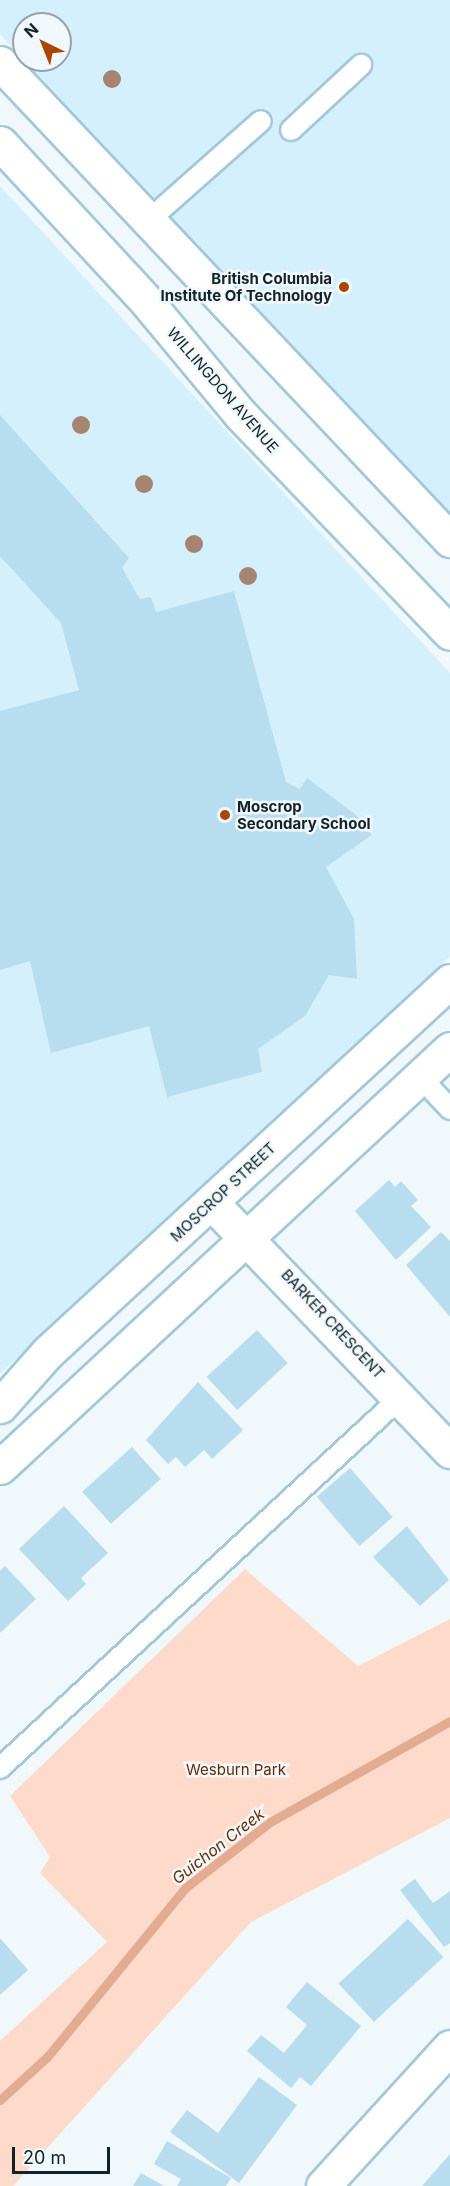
<!DOCTYPE html>
<html>
<head>
<meta charset="utf-8">
<style>
  body { margin:0 }
  #map { position:relative; width:450px; height:2186px; overflow:hidden; background:#f0f8fb; font-family:Inter,sans-serif }
  div>[style] { position:absolute }
  .built>* { inset:0; background:#d5f0fd }
  .green>* { inset:0; background:#fedaca }
  .stream>* { height:9px; margin:-4.5px; padding:0 4.5px; transform-origin:4.5px; border-radius:4.5px; background:#e2ac92 }
  .building>* { inset:0; background:#b8ddee; transform-origin:0 0 }
  .roads { filter:drop-shadow(2px 0 #a3c8d9) drop-shadow(-2px 0 #a3c8d9) drop-shadow(0 2px #a3c8d9) drop-shadow(0 -2px #a3c8d9) }
  .service>* { height:20px; margin:-10px; padding:0 10px; transform-origin:10px; border-radius:10px; background:#fff }
  .minor>* { height:33px; margin:-16.5px; padding:0 16.5px; transform-origin:16.5px; border-radius:16.5px; background:#fff }
  .tertiary>* { height:33px; margin:-16.5px; padding:0 16.5px; transform-origin:16.5px; border-radius:16.5px; background:#fff }
  .secondary>* { height:33px; margin:-16.5px; padding:0 16.5px; transform-origin:16.5px; border-radius:16.5px; background:#fff }
  .trees>* { width:18px; height:18px; margin:-9px; border-radius:50%; background:#a58571 }
  .dots>* { width:16px; height:16px; translate:-50% -50%; box-sizing:border-box; border:3px solid #f0f8fb; border-radius:50% }
  span { translate:-50% -50%; white-space:nowrap; text-align:center; line-height:1.15; -webkit-text-stroke:5px #f0f8fb; paint-order:stroke }
  .poi-label { font-size:15px; color:#132128; font-weight:700 }
  .right { translate:-100% -50%; text-align:right }
  .left { translate:0 -50%; text-align:left }
  .street-label { font-size:15px; color:#132128 }
  .park-label { font-size:15px; color:#672700 }
  .water-label { font-size:16px; color:#6c2c03; font-style:italic }
  .north { position:absolute; left:12px; top:12px; width:60px; height:60px; box-sizing:border-box; background:#f0f8fb; border:2px solid #98a2a7; border-radius:50%; rotate:317deg; font-size:16px; font-weight:700; line-height:24px; text-align:center; color:#132128 }
  .north::after { content:''; display:block; margin:auto; width:21px; height:27px; background:#a84700; clip-path:polygon(50% 0,100% 100%,50% 72%,0 100%) }
  .scale { position:absolute; left:12px; top:2147px; width:98px; height:27px; box-sizing:border-box; border:3px solid #132128; border-top:0; padding-left:8px; font-size:18px; line-height:21px; white-space:nowrap; color:#132128; -webkit-text-stroke:4px #f0f8fb; paint-order:stroke }
</style>
</head>
<body>
<div id="map">
  <div class="built">
    <div style="clip-path:polygon(0 0,450px 0,450px 514px,24px 60px,60px 60px,60px 24px,24px 24px,24px 59px,0 34px)"></div>
    <div style="clip-path:polygon(0 186px,450px 673px,450px 957px,0 1374px)"></div>
  </div>
  <div class="green">
    <div style="clip-path:polygon(245px 1569px,358px 1666px,450px 1619px,450px 1818px,251px 1922px,13px 2186px,0 2186px,0 2041px,107px 1942px,40px 1873px,50px 1857px,10px 1796px)"></div>
  </div>
  <div class="stream">
    <div style="left:0;top:2100px;width:65px;rotate:-42.5deg"></div>
    <div style="left:48px;top:2056px;width:217px;rotate:-50.8deg"></div>
    <div style="left:185px;top:1888px;width:108px;rotate:-37.8deg"></div>
    <div style="left:270px;top:1822px;width:206px;rotate:-29.3deg"></div>
  </div>
  <div class="building">
    <div style="clip-path:polygon(0 415px,129px 558px,122px 568px,140px 599px,151px 597px,156px 612px,234px 591px,286px 782px,300px 789px,307px 778px,355px 814px,372px 835px,326px 867px,354px 919px,357px 979px,329px 975px,305px 1016px,258px 1049px,262px 1072px,167px 1097px,149px 1026px,51px 1053px,30px 961px,0 970px,0 711px,79px 690px,61px 623px,0 556px)"></div>
    <div style="clip-path:polygon(389px 1180px,395px 1187px,401px 1181px,418px 1200px,411px 1206px,431px 1227px,396px 1260px,355px 1211px)"></div>
    <div style="clip-path:polygon(441px 1232px,450px 1241px,450px 1317px,406px 1265px)"></div>
    <div style="left:257px;top:1330px;width:45px;height:69px;rotate:47deg"></div>
    <div style="clip-path:polygon(198px 1382px,243px 1430px,212px 1459px,204px 1450px,185px 1467px,176px 1457px,168px 1464px,146px 1440px)"></div>
    <div style="left:132px;top:1447px;width:43px;height:67px;rotate:48deg"></div>
    <div style="left:350px;top:1468px;width:65px;height:44px;rotate:49deg"></div>
    <div style="clip-path:polygon(64px 1506px,108px 1553px,81px 1578px,86px 1584px,68px 1601px,19px 1549px)"></div>
    <div style="clip-path:polygon(407px 1526px,449px 1580px,420px 1606px,373px 1557px)"></div>
    <div style="clip-path:polygon(5px 1566px,36px 1599px,0 1633px,0 1571px)"></div>
    <div style="clip-path:polygon(415px 1879px,433px 1903px,450px 1891px,450px 1943px,444px 1947px,400px 1890px)"></div>
    <div style="left:408px;top:1919px;width:52px;height:95px;rotate:47deg"></div>
    <div style="clip-path:polygon(0 1938px,28px 1970px,0 1995px)"></div>
    <div style="clip-path:polygon(307px 1982px,361px 2026px,311px 2086px,300px 2077px,291px 2088px,247px 2051px,261px 2035px,284px 2053px,307px 2025px,286px 2007px)"></div>
    <div style="clip-path:polygon(259px 2077px,297px 2105px,239px 2183px,170px 2132px,187px 2110px,218px 2133px)"></div>
    <div style="clip-path:polygon(167px 2141px,231px 2178px,226px 2186px,177px 2186px,181px 2179px,154px 2164px)"></div>
    <div style="clip-path:polygon(450px 2154px,450px 2186px,422px 2186px)"></div>
    <div style="clip-path:polygon(141px 2173px,164px 2186px,133px 2186px)"></div>
  </div>
  <div class="roads">
    <div class="service">
      <div style="left:291px;top:130px;width:96px;rotate:-42.9deg"></div>
      <div style="left:149px;top:220px;width:149px;rotate:-41.5deg"></div>
      <div style="left:420px;top:1077px;width:44px;rotate:46.8deg"></div>
      <div style="left:0;top:1768px;width:546px;rotate:-42.77deg"></div>
    </div>
    <div class="minor">
      <div style="left:211px;top:1202px;width:345px;rotate:46.2deg"></div>
      <div style="left:323px;top:2186px;width:188px;rotate:-47.6deg"></div>
    </div>
    <div class="tertiary">
      <div style="left:0;top:1406px;width:72px;rotate:-48.4deg"></div>
      <div style="left:48px;top:1352px;width:547px;rotate:-42.7deg"></div>
      <div style="left:0;top:1467px;width:614px;rotate:-42.89deg"></div>
    </div>
    <div class="secondary">
      <div style="left:0;top:63px;width:656px;rotate:46.67deg"></div>
      <div style="left:0;top:143px;width:217px;rotate:47.2deg"></div>
      <div style="left:147px;top:302px;width:146px;rotate:50.3deg"></div>
      <div style="left:240px;top:414px;width:303px;rotate:46.2deg"></div>
    </div>
  </div>
  <div class="trees">
    <div style="left:112px;top:79px"></div>
    <div style="left:81px;top:425px"></div>
    <div style="left:144px;top:484px"></div>
    <div style="left:194px;top:544px"></div>
    <div style="left:248px;top:576px"></div>
  </div>
  <div class="dots">
    <div style="left:344px;top:287px;background:#a84700"></div>
    <div style="left:225px;top:815px;background:#a84700"></div>
  </div>
  <div class="poi-label">
    <span class="right" style="left:332px;top:287px">British Columbia<br>Institute Of Technology</span>
    <span class="left" style="left:237px;top:815px">Moscrop<br>Secondary School</span>
  </div>
  <div class="street-label">
    <span style="left:223px;top:390px;rotate:49deg">WILLINGDON AVENUE</span>
    <span style="left:223px;top:1192px;rotate:-43deg">MOSCROP STREET</span>
    <span style="left:333px;top:1324px;rotate:47deg">BARKER CRESCENT</span>
  </div>
  <div class="park-label">
    <span style="left:236px;top:1770px">Wesburn Park</span>
  </div>
  <div class="water-label">
    <span style="left:218px;top:1846px;rotate:-38deg">Guichon Creek</span>
  </div>
  <div class="north">N</div>
  <div class="scale">20 m</div>
</div>
</body>
</html>
